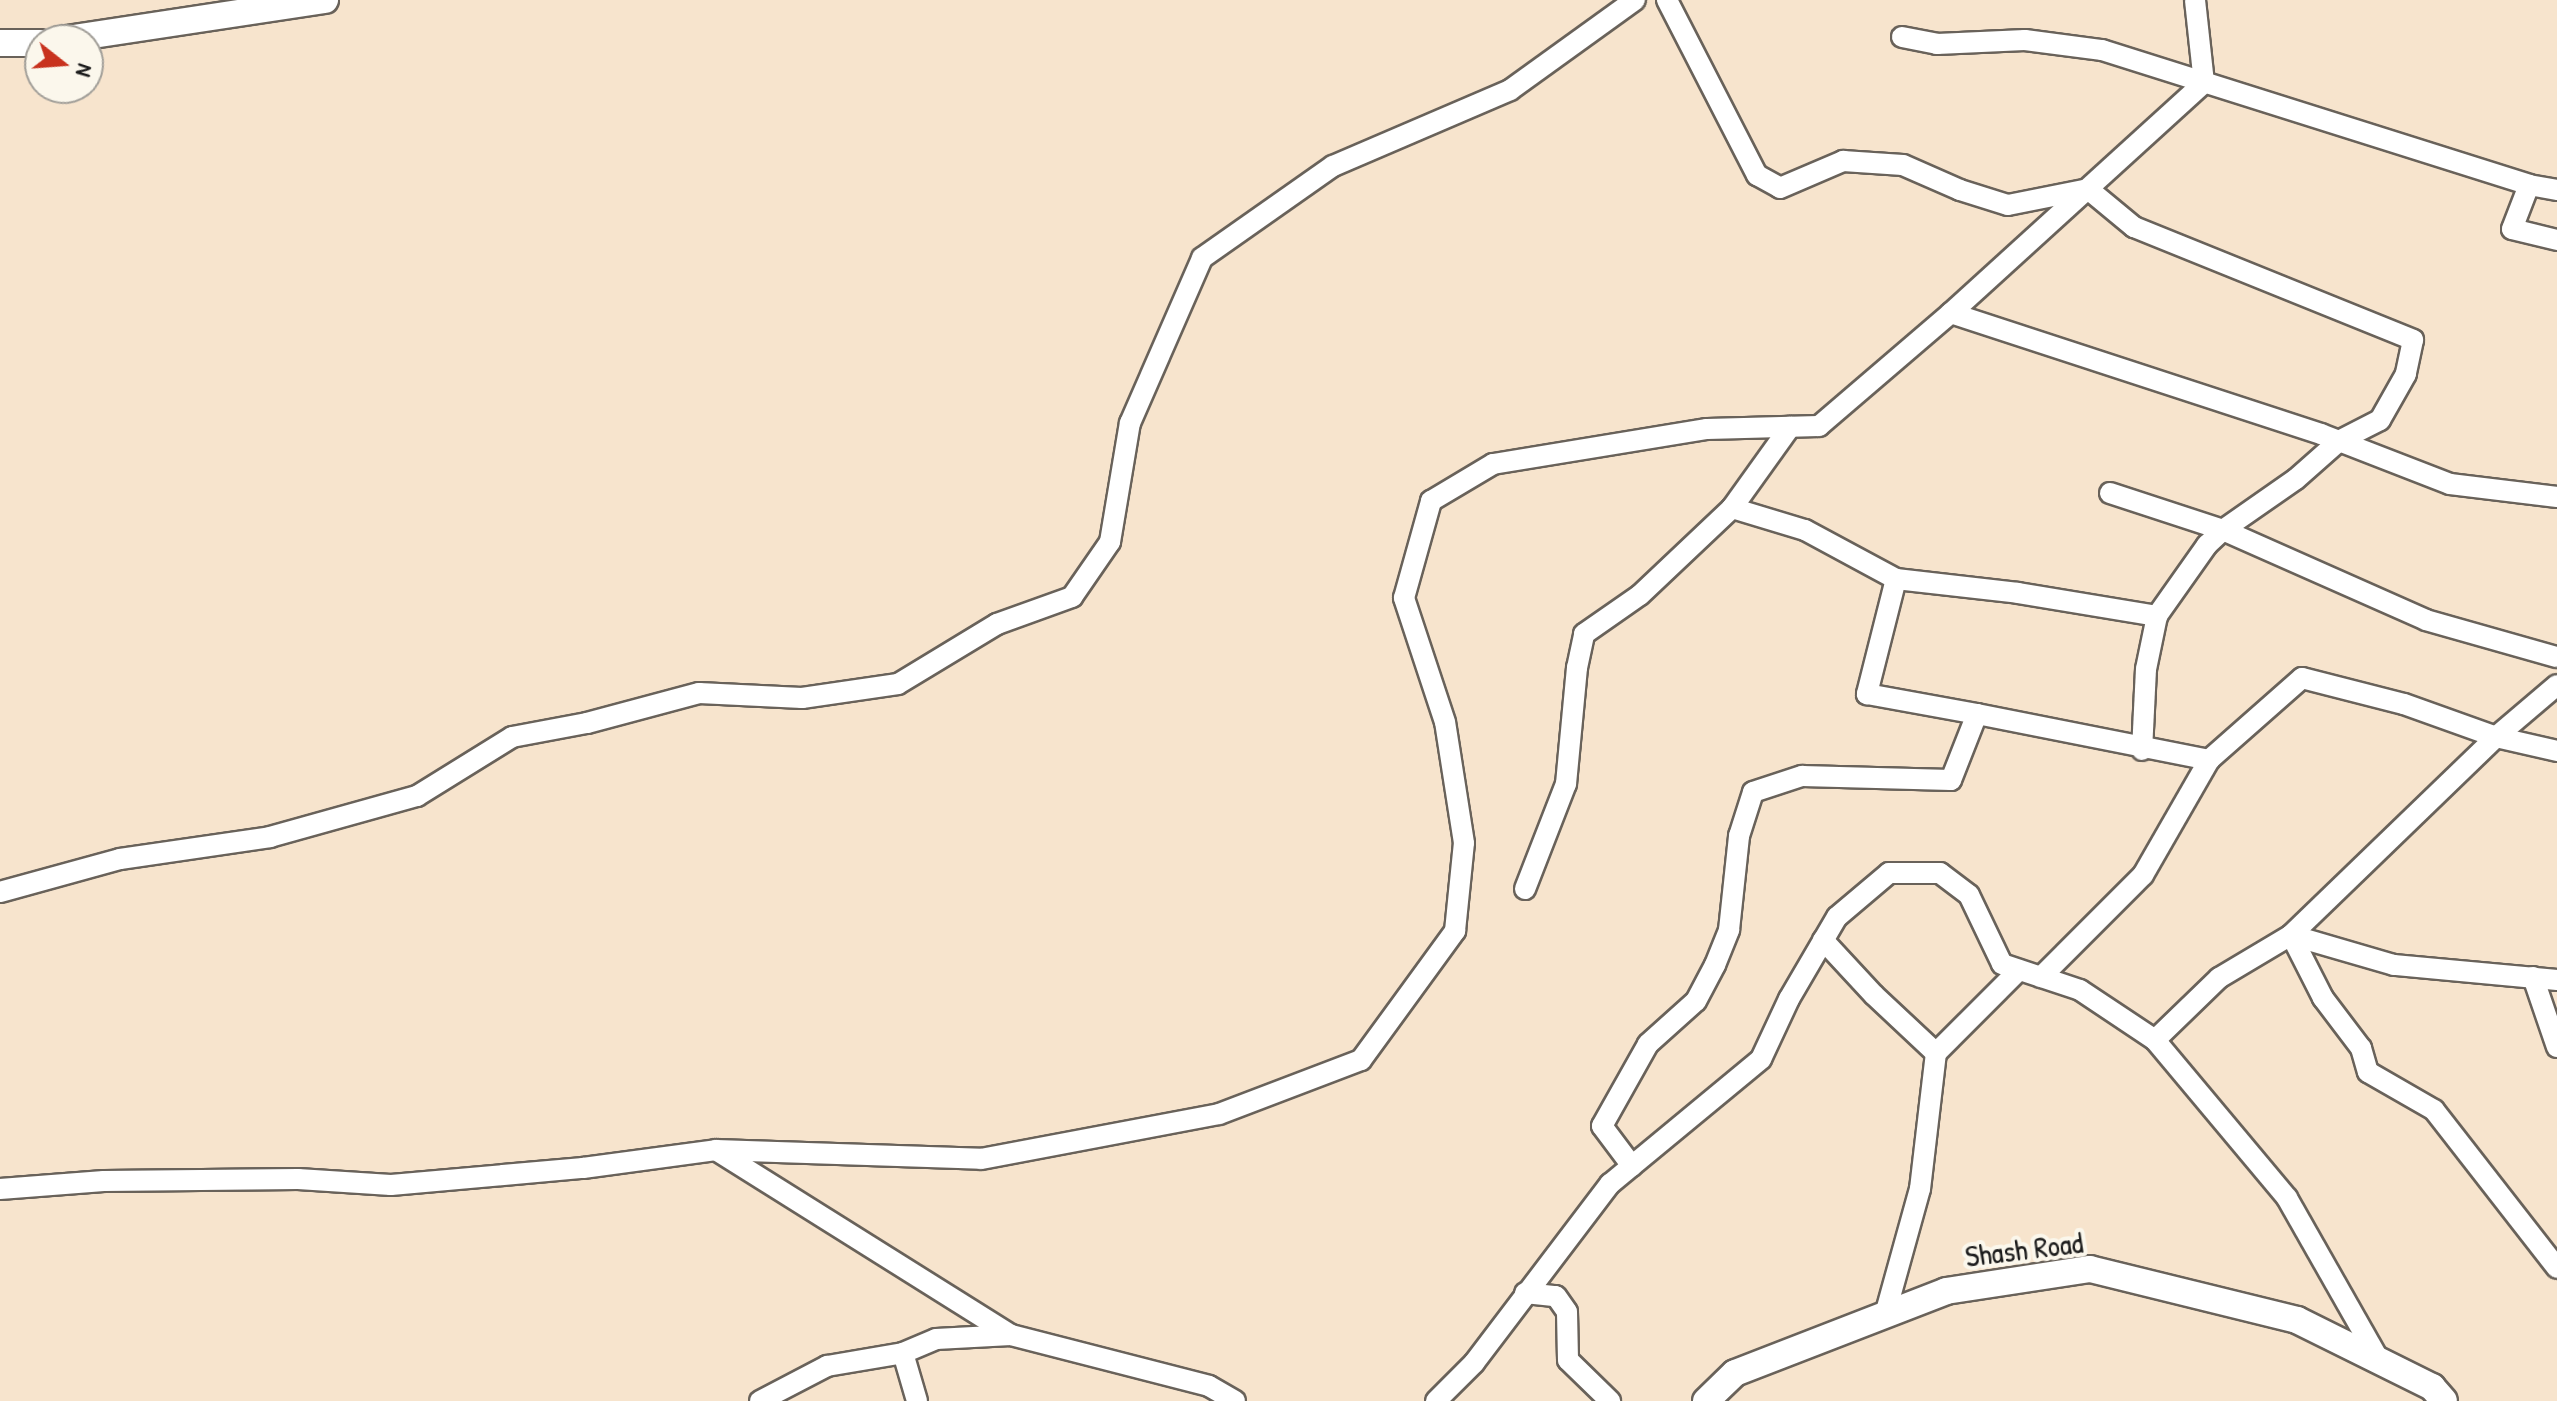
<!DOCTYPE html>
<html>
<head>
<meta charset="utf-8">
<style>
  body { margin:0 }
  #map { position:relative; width:2557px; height:1401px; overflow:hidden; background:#f7e4cd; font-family:"Patrick Hand",sans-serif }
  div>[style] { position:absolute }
  .roads { filter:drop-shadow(2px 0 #69625a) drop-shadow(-2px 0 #69625a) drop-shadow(0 2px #69625a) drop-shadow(0 -2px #69625a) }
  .minor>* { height:20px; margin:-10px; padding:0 10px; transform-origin:10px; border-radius:10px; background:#fff }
  .tertiary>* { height:26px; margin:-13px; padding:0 13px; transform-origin:13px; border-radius:13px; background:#fff }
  span { translate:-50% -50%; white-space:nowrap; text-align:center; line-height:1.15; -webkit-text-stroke:8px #fbf7ec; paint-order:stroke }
  .street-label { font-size:30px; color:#1c1c1c }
  .north { position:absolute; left:24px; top:24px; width:80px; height:80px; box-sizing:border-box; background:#fbf7ec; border:2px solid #a29f99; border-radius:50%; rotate:107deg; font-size:22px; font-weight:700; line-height:32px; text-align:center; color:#1c1c1c }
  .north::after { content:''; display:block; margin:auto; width:28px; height:36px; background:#c8321e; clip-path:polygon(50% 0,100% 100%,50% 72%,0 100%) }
</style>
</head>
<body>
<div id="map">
  <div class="roads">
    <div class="minor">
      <div style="left:1667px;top:0;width:197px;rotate:62.8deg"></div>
      <div style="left:1757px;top:175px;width:26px;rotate:29deg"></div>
      <div style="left:1780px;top:188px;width:69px;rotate:-23.2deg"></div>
      <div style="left:1843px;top:161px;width:60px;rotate:3.8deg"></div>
      <div style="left:1903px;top:165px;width:62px;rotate:23.7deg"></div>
      <div style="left:1960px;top:190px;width:50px;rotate:17.4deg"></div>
      <div style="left:2008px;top:205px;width:82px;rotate:-11.3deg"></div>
      <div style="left:2088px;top:189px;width:60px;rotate:39.6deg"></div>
      <div style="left:2134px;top:227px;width:301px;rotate:22deg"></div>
      <div style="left:2413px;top:340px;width:35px;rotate:102deg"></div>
      <div style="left:2406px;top:374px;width:53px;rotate:119.5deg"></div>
      <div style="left:2380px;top:420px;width:46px;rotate:152.9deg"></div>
      <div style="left:2339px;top:441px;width:57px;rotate:138.5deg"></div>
      <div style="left:2296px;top:479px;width:89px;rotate:145.1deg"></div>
      <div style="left:2223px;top:530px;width:22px;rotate:137deg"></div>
      <div style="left:2207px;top:545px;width:87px;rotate:125.2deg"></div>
      <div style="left:2157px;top:616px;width:54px;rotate:101.7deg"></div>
      <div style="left:2146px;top:669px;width:81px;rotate:92.8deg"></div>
      <div style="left:1902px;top:37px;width:36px;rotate:11deg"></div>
      <div style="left:1937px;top:44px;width:88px;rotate:-2.6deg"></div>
      <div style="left:2025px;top:40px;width:78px;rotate:7.4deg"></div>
      <div style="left:2102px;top:50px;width:448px;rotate:17.5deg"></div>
      <div style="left:2529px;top:185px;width:28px;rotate:10deg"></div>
      <div style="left:2529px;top:185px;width:47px;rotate:111.1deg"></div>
      <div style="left:2512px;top:229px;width:46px;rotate:13.7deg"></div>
      <div style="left:1951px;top:313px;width:389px;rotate:18.1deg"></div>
      <div style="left:2321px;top:434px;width:138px;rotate:21.2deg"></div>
      <div style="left:2450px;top:484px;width:108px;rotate:6.9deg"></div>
      <div style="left:2110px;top:493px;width:119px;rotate:18.1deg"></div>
      <div style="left:2223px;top:530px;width:222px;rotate:23.9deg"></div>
      <div style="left:2426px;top:620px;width:136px;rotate:15.8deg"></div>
      <div style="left:1732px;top:508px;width:76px;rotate:16.8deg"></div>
      <div style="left:1805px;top:530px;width:103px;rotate:28.3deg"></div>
      <div style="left:1896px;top:579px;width:119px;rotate:104.2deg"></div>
      <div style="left:1867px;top:694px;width:112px;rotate:10.3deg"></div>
      <div style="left:1896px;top:579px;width:123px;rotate:6.5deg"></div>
      <div style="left:2018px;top:593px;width:141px;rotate:9.4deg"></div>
      <div style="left:1525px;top:889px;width:113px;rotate:-68.7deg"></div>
      <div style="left:1566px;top:784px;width:117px;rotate:-84.6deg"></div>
      <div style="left:1577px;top:668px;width:35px;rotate:-78deg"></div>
      <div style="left:1584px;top:634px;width:68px;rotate:-34.9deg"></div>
      <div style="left:1640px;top:595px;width:127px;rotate:-43.4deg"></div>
      <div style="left:1732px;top:508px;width:100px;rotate:-54.4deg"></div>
      <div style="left:0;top:892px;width:124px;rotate:-15.4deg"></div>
      <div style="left:120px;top:859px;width:152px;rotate:-8.3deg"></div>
      <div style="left:270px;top:837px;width:153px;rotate:-15.6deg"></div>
      <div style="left:417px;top:796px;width:112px;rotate:-31.8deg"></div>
      <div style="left:512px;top:737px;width:76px;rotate:-10.6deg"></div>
      <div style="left:587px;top:723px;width:116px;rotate:-15deg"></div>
      <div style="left:699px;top:693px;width:103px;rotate:2.8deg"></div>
      <div style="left:802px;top:698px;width:97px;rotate:-8.3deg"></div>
      <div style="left:898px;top:684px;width:116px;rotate:-31.2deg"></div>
      <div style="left:997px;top:624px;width:80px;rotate:-19.8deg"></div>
      <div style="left:1072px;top:597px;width:67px;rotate:-55.4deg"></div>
      <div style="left:1110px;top:542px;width:121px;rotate:-80.5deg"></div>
      <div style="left:1130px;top:423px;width:180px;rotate:-66.4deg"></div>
      <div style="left:1202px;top:258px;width:160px;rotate:-35.1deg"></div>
      <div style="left:1333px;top:166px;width:193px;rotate:-23.2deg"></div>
      <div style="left:1510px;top:90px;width:154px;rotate:-35.8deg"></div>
      <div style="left:1823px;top:940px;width:75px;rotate:47.2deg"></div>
      <div style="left:1874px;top:995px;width:85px;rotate:43.1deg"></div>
      <div style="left:2041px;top:977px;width:144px;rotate:-45deg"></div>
      <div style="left:2143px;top:875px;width:133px;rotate:-60.1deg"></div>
      <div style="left:2209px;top:760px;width:124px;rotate:-41.4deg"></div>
      <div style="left:2302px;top:678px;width:105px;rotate:14.3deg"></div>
      <div style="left:2404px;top:704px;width:98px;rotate:19.7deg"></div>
      <div style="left:2496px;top:737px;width:63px;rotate:12.9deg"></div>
      <div style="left:2533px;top:977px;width:74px;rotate:71.1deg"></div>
      <div style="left:2557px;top:980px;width:164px;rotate:-174.7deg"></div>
      <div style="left:2394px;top:965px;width:107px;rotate:-163.8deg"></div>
      <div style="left:2291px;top:935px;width:71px;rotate:63.1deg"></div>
      <div style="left:2323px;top:998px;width:63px;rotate:52.8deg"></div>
      <div style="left:2361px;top:1048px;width:25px;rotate:74deg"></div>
      <div style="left:2368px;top:1072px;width:76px;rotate:29.9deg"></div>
      <div style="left:2434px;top:1110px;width:200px;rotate:52.1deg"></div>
      <div style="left:2155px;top:1040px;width:89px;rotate:-44.1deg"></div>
      <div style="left:2219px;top:978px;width:84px;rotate:-30.8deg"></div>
      <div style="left:2291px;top:935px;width:285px;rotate:-44deg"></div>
      <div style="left:2496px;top:737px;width:80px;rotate:-40.4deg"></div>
      <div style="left:716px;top:1150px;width:348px;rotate:32.1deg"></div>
      <div style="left:1011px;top:1335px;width:204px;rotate:14.4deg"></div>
      <div style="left:1209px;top:1386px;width:30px;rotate:30deg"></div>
      <div style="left:1632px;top:1166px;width:50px;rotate:-126.9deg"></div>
      <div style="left:1602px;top:1126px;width:94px;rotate:-60.7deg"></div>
      <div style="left:1648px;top:1044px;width:64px;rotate:-41.9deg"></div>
      <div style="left:1696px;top:1001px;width:41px;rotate:-62.2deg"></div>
      <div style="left:1715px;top:965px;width:38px;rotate:-68deg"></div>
      <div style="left:1729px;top:930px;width:95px;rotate:-83.9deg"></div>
      <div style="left:1739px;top:836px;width:46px;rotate:-72.3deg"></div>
      <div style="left:1753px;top:792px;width:52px;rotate:-18.1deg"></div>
      <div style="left:1802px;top:776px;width:149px;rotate:1.5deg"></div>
      <div style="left:1951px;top:780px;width:71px;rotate:-68.5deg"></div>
      <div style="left:1977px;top:714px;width:237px;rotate:11.2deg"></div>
      <div style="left:0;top:1189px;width:104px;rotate:-4.4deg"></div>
      <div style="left:104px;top:1181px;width:194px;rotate:-0.6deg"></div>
      <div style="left:298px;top:1179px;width:93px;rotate:3.7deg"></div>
      <div style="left:391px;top:1185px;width:193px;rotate:-5.1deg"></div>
      <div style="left:583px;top:1168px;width:134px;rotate:-7.7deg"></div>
      <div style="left:716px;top:1150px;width:265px;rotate:1.9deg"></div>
      <div style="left:981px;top:1159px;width:242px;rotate:-10.7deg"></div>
      <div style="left:1219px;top:1114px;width:152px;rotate:-20.8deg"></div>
      <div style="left:1361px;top:1060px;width:160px;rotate:-53.9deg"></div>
      <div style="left:1455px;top:931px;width:88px;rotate:-84.2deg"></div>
      <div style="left:1464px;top:843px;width:122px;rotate:-98.9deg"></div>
      <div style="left:1445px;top:722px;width:131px;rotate:-108.3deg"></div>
      <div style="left:1404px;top:598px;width:101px;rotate:-74.4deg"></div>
      <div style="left:1431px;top:501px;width:72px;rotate:-30.8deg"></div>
      <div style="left:1493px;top:464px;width:217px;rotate:-9.3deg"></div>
      <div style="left:1707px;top:429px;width:112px;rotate:-1.5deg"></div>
      <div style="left:1819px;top:426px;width:174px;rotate:-40.6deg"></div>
      <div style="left:1951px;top:313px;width:342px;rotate:-42.3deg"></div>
      <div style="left:2204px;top:83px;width:83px;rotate:-96.2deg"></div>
      <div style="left:1525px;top:1293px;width:31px;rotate:6deg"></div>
      <div style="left:1556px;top:1296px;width:19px;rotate:55deg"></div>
      <div style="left:1567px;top:1312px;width:48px;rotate:88.8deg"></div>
      <div style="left:1568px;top:1360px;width:59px;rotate:44.3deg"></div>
      <div style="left:1885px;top:1315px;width:131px;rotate:-74.5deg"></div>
      <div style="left:1920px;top:1189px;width:137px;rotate:-83.3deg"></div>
      <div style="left:1936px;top:1053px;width:117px;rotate:-45deg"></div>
      <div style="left:903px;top:1353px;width:50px;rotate:73.7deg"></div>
      <div style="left:760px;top:1401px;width:76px;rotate:-27.6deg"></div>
      <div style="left:827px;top:1366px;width:77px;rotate:-9.7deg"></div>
      <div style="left:903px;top:1353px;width:36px;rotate:-23deg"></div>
      <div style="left:936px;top:1339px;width:75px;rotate:-3.1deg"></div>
      <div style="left:1436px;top:1401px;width:54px;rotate:-45deg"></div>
      <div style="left:1474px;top:1363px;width:225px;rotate:-52.8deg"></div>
      <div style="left:1610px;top:1184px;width:196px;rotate:-39.6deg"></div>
      <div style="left:1761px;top:1059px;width:66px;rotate:-65deg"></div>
      <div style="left:1789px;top:999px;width:95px;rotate:-59.7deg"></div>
      <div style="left:1837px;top:917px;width:68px;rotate:-40.2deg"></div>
      <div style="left:1889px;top:873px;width:51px"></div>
      <div style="left:1940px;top:873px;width:36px;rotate:37deg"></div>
      <div style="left:1969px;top:895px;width:76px;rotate:64.4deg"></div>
      <div style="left:2002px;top:964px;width:82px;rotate:18.4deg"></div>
      <div style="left:2080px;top:990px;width:90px;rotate:33.7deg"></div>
      <div style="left:2155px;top:1040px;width:206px;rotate:50.1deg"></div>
      <div style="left:2287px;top:1198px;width:186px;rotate:60.4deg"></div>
    </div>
    <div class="tertiary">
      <div style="left:60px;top:40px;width:268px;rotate:-8.6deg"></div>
      <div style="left:0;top:43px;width:40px"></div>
      <div style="left:1706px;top:1401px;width:40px;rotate:-44deg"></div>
      <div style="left:1735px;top:1373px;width:226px;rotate:-21.2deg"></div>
      <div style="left:1946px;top:1291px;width:146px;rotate:-8.7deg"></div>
      <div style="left:2090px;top:1269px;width:213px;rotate:13.8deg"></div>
      <div style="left:2297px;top:1320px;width:151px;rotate:26.4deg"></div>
      <div style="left:2432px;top:1387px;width:18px;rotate:49deg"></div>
    </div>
  </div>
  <div class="street-label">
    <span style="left:2024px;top:1249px;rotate:-7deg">Shash Road</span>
  </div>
  <div class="north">N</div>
</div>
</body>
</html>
